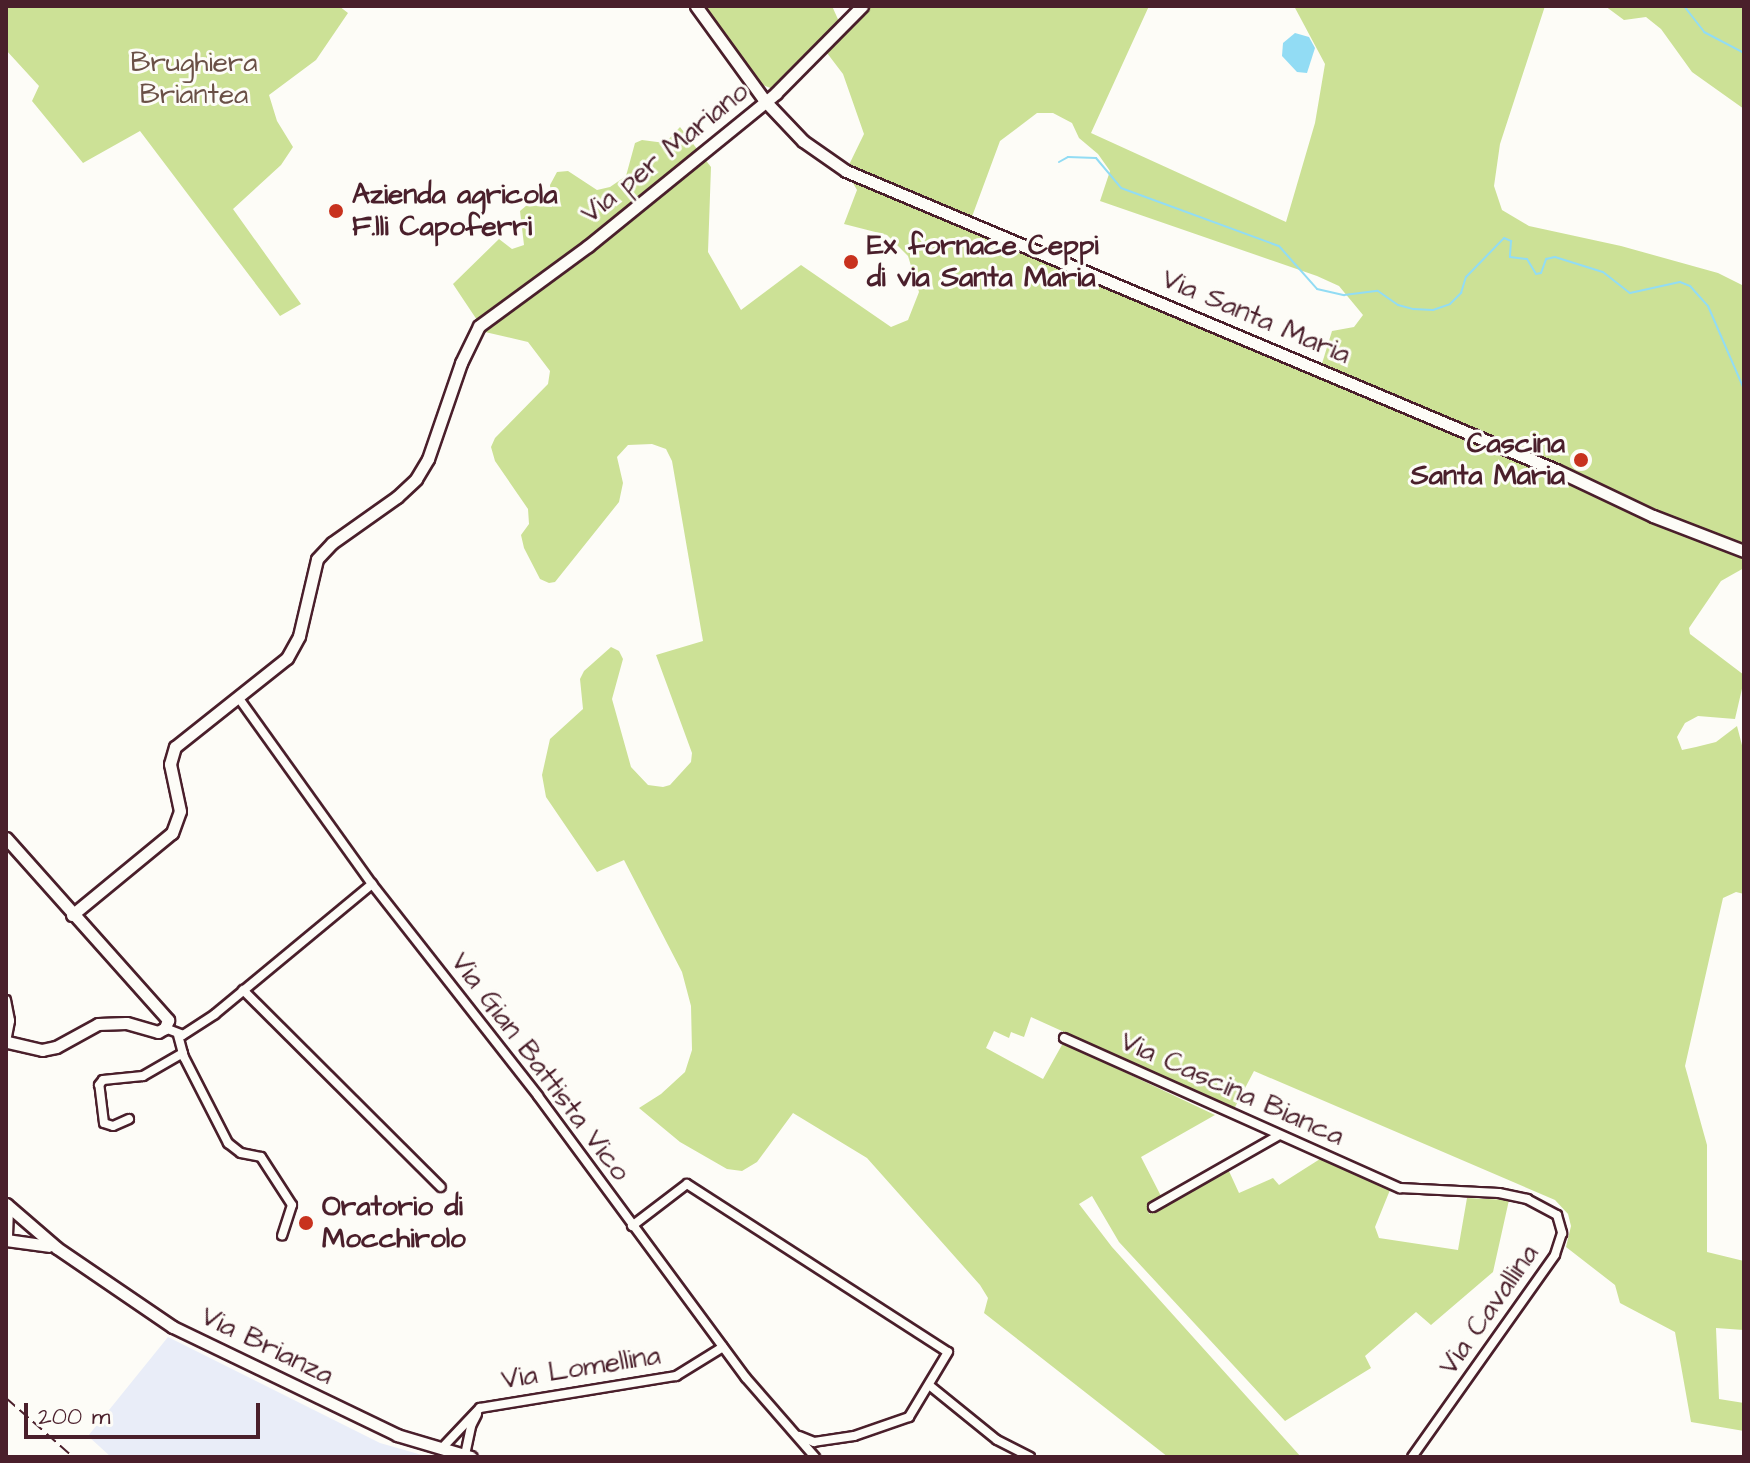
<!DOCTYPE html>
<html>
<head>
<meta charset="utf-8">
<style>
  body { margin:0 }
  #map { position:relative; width:1750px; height:1463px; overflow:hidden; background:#fdfcf7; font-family:"Architects Daughter",sans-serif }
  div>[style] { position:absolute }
  .built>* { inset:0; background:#e9edf8 }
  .green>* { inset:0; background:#cce196 }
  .water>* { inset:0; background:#92dcf4 }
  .stream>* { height:2px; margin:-1px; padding:0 1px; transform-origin:1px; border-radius:1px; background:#92dcf4 }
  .roads { filter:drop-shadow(2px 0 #4a1f2b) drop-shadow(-2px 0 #4a1f2b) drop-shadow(0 2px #4a1f2b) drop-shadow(0 -2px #4a1f2b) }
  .street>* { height:8px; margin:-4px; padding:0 4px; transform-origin:4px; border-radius:4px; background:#fdfcf7 }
  .secondary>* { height:11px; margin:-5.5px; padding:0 5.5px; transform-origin:5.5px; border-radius:5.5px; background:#fdfcf7 }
  .rail>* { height:2px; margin-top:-1px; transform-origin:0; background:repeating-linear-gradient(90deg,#4a1f2b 0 12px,transparent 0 18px) }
  .dots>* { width:22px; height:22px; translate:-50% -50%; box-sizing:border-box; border:4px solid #fdfcf7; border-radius:50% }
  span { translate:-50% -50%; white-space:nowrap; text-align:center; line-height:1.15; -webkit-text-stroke:6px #fdfcf7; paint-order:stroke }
  .park-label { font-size:28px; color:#6a5046 }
  .street-label { font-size:28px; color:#4a1f2b }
  .poi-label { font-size:28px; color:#4a1f2b; font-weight:700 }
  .left { translate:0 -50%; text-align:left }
  .right { translate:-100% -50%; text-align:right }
  .frame { position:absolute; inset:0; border:8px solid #4a1f2b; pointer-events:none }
  .scale { position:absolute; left:24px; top:1403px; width:236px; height:36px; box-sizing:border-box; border:4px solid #4a1f2b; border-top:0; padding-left:10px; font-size:24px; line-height:28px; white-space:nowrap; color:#4a1f2b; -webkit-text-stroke:6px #fdfcf7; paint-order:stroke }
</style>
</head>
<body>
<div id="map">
  <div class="built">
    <div style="clip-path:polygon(168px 1337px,380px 1443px,429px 1457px,111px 1457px,88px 1436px)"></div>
  </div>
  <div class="green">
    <div style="clip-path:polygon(6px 6px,339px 6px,348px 13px,316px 60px,269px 95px,277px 121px,293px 147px,281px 165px,233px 209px,301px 304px,280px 316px,140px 131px,83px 163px,32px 101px,39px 86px,6px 50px)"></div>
    <div style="clip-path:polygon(701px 6px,832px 6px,841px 26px,773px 89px,760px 84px)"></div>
    <div style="clip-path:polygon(evenodd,870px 6px,1149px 6px,1091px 133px,1286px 222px,1315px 123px,1325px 64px,1294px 6px,1545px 6px,1500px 144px,1494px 186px,1502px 210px,1529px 226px,1621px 246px,1718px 273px,1744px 286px,1744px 568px,1721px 581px,1689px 628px,1690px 634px,1744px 675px,1744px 680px,1735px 719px,1698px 716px,1685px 723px,1677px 737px,1682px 750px,1696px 747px,1716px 742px,1737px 726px,1744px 753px,1744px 894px,1736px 892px,1723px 898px,1685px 1066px,1707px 1145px,1707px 1252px,1744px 1261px,1744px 1330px,1716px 1328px,1719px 1399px,1744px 1403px,1744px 1431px,1691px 1422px,1675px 1332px,1620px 1303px,1615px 1285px,1566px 1247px,1571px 1226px,1568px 1214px,1555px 1200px,1254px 1071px,1234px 1109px,1031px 1017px,1024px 1037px,1011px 1032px,1009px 1038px,994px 1031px,986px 1048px,1043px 1079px,1063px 1043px,1215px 1115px,1141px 1157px,1162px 1198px,1147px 1205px,1149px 1214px,1228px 1169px,1239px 1193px,1273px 1178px,1279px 1185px,1320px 1159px,1390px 1190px,1375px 1227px,1379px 1238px,1458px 1250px,1467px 1198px,1509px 1200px,1493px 1272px,1431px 1325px,1416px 1312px,1365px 1356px,1371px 1368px,1285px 1421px,1119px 1242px,1092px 1196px,1079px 1204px,1112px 1247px,1301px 1457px,1168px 1457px,984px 1313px,988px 1298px,980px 1285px,867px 1158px,793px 1113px,757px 1162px,742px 1171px,727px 1169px,680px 1142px,639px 1108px,661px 1094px,685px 1072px,692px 1050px,691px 1006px,682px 972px,624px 860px,597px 872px,546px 797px,542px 775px,550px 739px,583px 709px,580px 679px,584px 671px,611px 647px,619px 651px,623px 659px,612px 699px,631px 767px,648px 785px,663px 787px,670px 785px,691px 762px,692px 753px,656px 655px,703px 641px,672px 461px,666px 449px,652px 444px,628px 445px,617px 457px,623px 483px,619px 502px,555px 582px,549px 583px,540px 579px,524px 548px,521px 535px,529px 524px,528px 509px,495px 461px,491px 447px,495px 438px,548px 384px,550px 371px,528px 342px,485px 332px,453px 284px,499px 239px,512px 249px,524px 245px,520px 211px,527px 205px,552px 207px,550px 185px,557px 172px,568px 171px,597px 190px,610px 187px,626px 176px,635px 143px,642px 140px,665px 143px,680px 127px,711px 167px,708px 252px,741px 310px,801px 265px,891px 327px,908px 320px,919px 292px,908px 256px,887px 235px,844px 224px,857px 190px,846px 171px,864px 134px,843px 74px,827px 53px,870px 6px,1037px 113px,1053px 113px,1072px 123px,1079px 138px,1098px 154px,1110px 171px,1100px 201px,1317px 276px,1339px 286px,1363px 315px,1354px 327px,1332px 331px,1320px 370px,970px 222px,1000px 141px,1037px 113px)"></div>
    <div style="clip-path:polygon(1605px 6px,1744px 6px,1744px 109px,1692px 72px,1661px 29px,1646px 17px,1624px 20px)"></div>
  </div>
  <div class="water">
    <div style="clip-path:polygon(1295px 33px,1309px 37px,1315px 48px,1307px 73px,1297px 72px,1282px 56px,1283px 43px)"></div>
  </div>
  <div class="stream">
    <div style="left:1684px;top:6px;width:33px;rotate:52deg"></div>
    <div style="left:1704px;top:32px;width:45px;rotate:27.7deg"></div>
    <div style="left:1059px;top:162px;width:10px;rotate:-29deg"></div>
    <div style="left:1068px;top:157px;width:28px;rotate:2deg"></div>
    <div style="left:1096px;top:158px;width:39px;rotate:50deg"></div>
    <div style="left:1121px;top:188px;width:168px;rotate:20.2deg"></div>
    <div style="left:1279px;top:246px;width:57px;rotate:48.5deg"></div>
    <div style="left:1317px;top:289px;width:28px;rotate:13deg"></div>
    <div style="left:1344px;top:295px;width:34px;rotate:-7deg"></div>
    <div style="left:1378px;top:291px;width:24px;rotate:35deg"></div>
    <div style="left:1398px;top:305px;width:16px;rotate:15deg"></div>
    <div style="left:1413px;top:309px;width:20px;rotate:3deg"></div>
    <div style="left:1433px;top:310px;width:18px;rotate:-19deg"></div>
    <div style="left:1450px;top:304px;width:16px;rotate:-45deg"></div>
    <div style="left:1461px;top:293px;width:17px;rotate:-73deg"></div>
    <div style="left:1466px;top:277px;width:54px;rotate:-45.7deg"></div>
    <div style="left:1504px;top:238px;width:8px;rotate:23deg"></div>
    <div style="left:1511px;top:241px;width:16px;rotate:94deg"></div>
    <div style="left:1510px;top:257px;width:17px;rotate:7deg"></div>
    <div style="left:1527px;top:259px;width:17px;rotate:59deg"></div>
    <div style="left:1536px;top:274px;width:5px;rotate:-11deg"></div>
    <div style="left:1541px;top:273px;width:15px;rotate:-70deg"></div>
    <div style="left:1546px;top:259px;width:9px;rotate:-13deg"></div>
    <div style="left:1555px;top:257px;width:50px;rotate:17.4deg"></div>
    <div style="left:1603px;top:272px;width:34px;rotate:38deg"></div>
    <div style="left:1630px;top:293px;width:51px;rotate:-12.4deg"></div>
    <div style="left:1680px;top:282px;width:11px;rotate:22deg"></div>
    <div style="left:1690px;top:286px;width:27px;rotate:48deg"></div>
    <div style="left:1708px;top:306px;width:90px;rotate:66.6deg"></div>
  </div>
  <div class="roads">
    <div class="street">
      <div style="left:238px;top:697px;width:230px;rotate:54.4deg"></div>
      <div style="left:372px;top:884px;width:269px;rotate:51.9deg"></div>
      <div style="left:538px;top:1096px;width:350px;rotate:53.6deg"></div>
      <div style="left:746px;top:1378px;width:105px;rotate:48.9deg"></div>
      <div style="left:243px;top:990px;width:279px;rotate:44.9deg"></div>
      <div style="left:6px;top:1000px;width:21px;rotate:79deg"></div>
      <div style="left:10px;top:1021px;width:21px;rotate:101deg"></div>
      <div style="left:165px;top:1028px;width:19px;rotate:21deg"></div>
      <div style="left:183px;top:1035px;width:38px;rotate:-33deg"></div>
      <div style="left:215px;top:1014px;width:204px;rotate:-39.6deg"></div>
      <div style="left:178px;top:1035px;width:23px;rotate:75deg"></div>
      <div style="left:184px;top:1057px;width:97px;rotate:62.9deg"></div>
      <div style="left:228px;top:1143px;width:16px;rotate:38deg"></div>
      <div style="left:241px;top:1153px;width:20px;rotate:11deg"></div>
      <div style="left:261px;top:1157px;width:57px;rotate:57.1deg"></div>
      <div style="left:292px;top:1205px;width:32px;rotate:108deg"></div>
      <div style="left:1064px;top:1038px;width:368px;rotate:24.1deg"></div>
      <div style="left:1400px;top:1188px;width:99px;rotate:2.9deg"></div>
      <div style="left:1499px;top:1193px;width:29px;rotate:12deg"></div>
      <div style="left:1527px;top:1199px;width:34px;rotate:28deg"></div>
      <div style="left:1557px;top:1215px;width:19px;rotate:74deg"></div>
      <div style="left:1562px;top:1233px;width:23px;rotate:108deg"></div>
      <div style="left:1555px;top:1255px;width:247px;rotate:125.3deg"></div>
      <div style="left:129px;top:1119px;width:17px;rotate:156deg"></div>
      <div style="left:113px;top:1126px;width:9px;rotate:-162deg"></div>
      <div style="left:104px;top:1123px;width:38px;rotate:-97deg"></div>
      <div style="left:99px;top:1085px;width:6px;rotate:-51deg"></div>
      <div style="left:103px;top:1080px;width:40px;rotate:-5.7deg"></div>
      <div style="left:143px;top:1076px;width:46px;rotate:-29.9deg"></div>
      <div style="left:1153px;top:1207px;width:145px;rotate:-29.7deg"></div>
      <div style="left:632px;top:1226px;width:69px;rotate:-37.4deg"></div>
      <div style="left:687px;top:1184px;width:310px;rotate:32.8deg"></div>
      <div style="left:948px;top:1352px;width:76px;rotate:121deg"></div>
      <div style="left:909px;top:1417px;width:58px;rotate:160.9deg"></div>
      <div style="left:854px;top:1436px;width:40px;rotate:171.5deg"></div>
      <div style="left:814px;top:1442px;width:16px;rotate:-158deg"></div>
      <div style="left:929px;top:1385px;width:87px;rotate:39deg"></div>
      <div style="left:997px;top:1440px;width:37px;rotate:27deg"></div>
      <div style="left:442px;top:1448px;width:55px;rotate:-46.5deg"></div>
      <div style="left:480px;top:1408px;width:199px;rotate:-9.3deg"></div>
      <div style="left:676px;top:1376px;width:55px;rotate:-31.7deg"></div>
      <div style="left:465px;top:1455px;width:30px;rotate:-78deg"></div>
      <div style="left:471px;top:1426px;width:13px;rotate:-63deg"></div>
    </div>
    <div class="secondary">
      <div style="left:696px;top:6px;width:117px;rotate:54deg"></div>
      <div style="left:765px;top:101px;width:55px;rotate:46.5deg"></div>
      <div style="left:803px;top:141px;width:52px;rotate:34.9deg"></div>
      <div style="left:846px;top:171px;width:770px;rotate:22.84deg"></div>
      <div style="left:1556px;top:470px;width:107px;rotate:25.4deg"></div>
      <div style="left:1653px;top:516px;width:97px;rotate:21deg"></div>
      <div style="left:6px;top:838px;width:244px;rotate:48.3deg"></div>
      <div style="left:168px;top:1020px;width:9px;rotate:111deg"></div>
      <div style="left:165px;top:1028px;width:8px;rotate:150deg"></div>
      <div style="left:158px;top:1032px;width:33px;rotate:-164deg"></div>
      <div style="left:126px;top:1023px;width:28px;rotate:178deg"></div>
      <div style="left:98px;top:1024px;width:48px;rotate:151.3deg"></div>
      <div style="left:56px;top:1047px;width:14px;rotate:168deg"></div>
      <div style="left:42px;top:1050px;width:37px;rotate:-167deg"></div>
      <div style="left:72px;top:915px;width:129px;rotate:-39.4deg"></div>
      <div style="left:172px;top:833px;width:23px;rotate:-70deg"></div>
      <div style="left:180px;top:811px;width:48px;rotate:-102deg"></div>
      <div style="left:170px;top:764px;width:18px;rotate:-74deg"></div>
      <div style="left:175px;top:747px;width:143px;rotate:-38.5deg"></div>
      <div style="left:287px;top:658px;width:25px;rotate:-61deg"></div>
      <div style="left:299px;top:636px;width:79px;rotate:-76.8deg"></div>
      <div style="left:317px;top:559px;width:22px;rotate:-47deg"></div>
      <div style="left:332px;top:543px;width:80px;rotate:-35.3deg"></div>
      <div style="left:397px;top:497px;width:26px;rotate:-43deg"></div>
      <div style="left:416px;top:479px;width:23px;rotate:-59deg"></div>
      <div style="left:428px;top:459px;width:102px;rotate:-71deg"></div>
      <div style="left:461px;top:363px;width:41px;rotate:-64.1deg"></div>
      <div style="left:479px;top:326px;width:135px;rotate:-36.3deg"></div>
      <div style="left:588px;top:246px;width:242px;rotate:-39.1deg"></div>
      <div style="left:776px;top:93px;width:122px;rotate:-45.3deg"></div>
      <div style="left:6px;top:1204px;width:67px;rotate:40.8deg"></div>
      <div style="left:57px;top:1248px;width:140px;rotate:34.3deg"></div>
      <div style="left:173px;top:1327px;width:249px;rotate:25.7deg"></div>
      <div style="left:397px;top:1435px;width:77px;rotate:16.6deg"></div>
      <div style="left:6px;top:1236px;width:31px;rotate:-88deg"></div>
      <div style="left:6px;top:1240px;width:43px;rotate:7.9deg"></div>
    </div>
  </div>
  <div class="rail">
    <div style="left:6px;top:1398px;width:89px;rotate:41.4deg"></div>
  </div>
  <div class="dots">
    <div style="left:336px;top:211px;background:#c8321e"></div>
    <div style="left:851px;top:262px;background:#c8321e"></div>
    <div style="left:1581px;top:460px;background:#c8321e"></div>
    <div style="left:306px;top:1223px;background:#c8321e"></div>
  </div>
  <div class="park-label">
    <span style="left:194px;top:79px">Brughiera<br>Briantea</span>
  </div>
  <div class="street-label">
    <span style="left:665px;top:153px;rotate:-39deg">Via per Mariano</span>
    <span style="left:1256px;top:317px;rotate:23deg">Via Santa Maria</span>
    <span style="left:540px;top:1067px;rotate:53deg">Via Gian Battista Vico</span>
    <span style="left:1232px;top:1089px;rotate:24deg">Via Cascina Bianca</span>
    <span style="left:1489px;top:1310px;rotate:-55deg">Via Cavallina</span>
    <span style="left:267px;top:1346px;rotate:26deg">Via Brianza</span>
    <span style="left:581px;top:1368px;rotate:-9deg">Via Lomellina</span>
  </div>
  <div class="poi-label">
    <span class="left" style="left:352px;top:211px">Azienda agricola<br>F.lli Capoferri</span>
    <span class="left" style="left:867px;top:262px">Ex fornace Ceppi<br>di via Santa Maria</span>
    <span class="right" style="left:1565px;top:460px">Cascina<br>Santa Maria</span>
    <span class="left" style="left:322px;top:1223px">Oratorio di<br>Mocchirolo</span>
  </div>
  <div class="frame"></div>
  <div class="scale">200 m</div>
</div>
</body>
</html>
